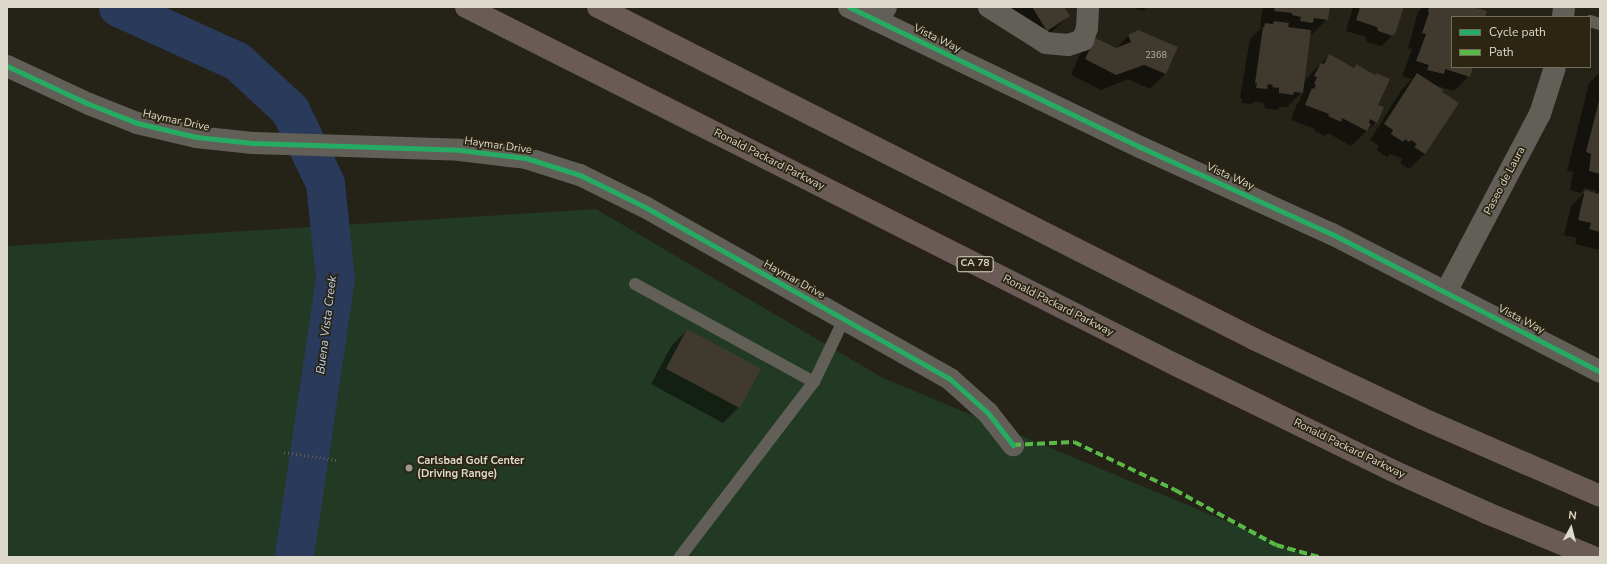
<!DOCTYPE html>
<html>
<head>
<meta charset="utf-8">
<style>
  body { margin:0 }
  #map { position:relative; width:1607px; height:564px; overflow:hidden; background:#252218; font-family:"Nunito Sans",sans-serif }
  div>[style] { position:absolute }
  .green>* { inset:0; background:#223a23 }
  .shadow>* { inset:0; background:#0007 }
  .river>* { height:39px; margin:-19.5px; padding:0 19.5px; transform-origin:19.5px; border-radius:19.5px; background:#293a5a }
  .building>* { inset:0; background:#40392d; transform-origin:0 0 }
  .path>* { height:2.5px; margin-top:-1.25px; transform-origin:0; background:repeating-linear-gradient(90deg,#5e5c54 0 1px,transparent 0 4px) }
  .service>* { height:12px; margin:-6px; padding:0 6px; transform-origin:6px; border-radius:6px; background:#625f58 }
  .minor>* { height:22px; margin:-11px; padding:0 11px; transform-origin:11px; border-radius:11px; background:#625f58 }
  .secondary>* { height:22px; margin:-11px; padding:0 11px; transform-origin:11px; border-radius:11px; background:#625f58 }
  .motorway>* { height:22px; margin:-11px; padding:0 11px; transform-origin:11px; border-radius:11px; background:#6a5b57 }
  .quiet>* { height:4px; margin-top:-2px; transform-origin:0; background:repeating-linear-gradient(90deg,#58b947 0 8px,transparent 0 12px) }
  .cycleway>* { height:5px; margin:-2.5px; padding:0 2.5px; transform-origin:2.5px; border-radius:2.5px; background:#26ab63 }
  .dots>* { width:11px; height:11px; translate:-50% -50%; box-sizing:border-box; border:2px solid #2b2512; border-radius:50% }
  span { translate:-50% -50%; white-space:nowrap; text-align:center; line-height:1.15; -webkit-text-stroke:3.5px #2b2512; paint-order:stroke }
  .number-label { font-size:9px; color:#b5b0a4 }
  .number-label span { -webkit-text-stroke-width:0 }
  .shield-label span { padding:1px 3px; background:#2b2512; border:1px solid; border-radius:3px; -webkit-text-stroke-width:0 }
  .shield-label { font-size:10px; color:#dcd8cc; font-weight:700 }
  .street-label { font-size:11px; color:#dcd8cc }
  .poi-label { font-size:11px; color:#dcd8cc; font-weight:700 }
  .left { translate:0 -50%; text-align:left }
  .water-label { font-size:12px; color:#bcd1f8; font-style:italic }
  .frame { position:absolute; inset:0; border:8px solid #dcd8cc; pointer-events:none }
  .legend { position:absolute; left:1451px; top:16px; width:140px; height:52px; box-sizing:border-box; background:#2b2512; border:1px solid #726d5c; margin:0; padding:5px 7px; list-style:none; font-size:12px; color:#dcd8cc }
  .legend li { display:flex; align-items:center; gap:8px; height:20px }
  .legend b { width:20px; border:1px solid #726d5c }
  .north { position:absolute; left:1551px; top:508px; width:40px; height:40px; -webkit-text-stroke:3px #2b2512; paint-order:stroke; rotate:7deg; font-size:11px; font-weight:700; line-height:16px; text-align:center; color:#dcd8cc }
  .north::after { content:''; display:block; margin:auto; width:14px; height:18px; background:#dcd8cc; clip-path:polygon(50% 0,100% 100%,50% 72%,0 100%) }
</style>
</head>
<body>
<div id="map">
  <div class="green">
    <div style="clip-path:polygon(596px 209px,883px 378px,1312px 557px,7px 557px,7px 246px)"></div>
  </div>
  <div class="shadow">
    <div style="clip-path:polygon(1010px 7px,1062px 7px,1068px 16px,1053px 31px,1031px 45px)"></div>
    <div style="clip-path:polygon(1132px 7px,1147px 7px,1143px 11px)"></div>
    <div style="clip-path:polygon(1263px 7px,1328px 7px,1327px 19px,1312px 34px,1310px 34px,1303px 85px,1306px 79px,1329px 55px,1353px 68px,1356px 65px,1374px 76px,1376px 74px,1376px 122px,1351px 146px,1328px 133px,1325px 136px,1314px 131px,1315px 129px,1291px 120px,1297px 104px,1301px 100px,1300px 99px,1304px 90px,1287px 107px,1280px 107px,1277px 110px,1265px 108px,1264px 103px,1257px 102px,1258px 100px,1251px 104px,1242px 103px,1242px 98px,1240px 98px,1250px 39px,1262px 27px,1260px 26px)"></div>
    <div style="clip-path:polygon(1353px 7px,1403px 7px,1394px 34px,1381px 46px,1367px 42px,1366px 37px,1346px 31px)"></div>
    <div style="clip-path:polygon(1423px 7px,1469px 7px,1484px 17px,1452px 17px,1452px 67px,1471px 67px,1469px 76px,1454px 91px,1437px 86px,1424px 154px,1409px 169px,1400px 163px,1403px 159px,1390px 154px,1387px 157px,1377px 150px,1379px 146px,1370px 140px,1402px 89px,1412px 79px,1402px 76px,1412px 49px,1408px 48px,1418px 12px)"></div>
    <div style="clip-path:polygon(1129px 35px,1176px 48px,1165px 74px,1150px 89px,1128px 79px,1101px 90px,1071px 75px,1080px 54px,1095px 39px,1115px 49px)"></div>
    <div style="clip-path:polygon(1600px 72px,1600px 250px,1575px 244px,1577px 238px,1564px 235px,1571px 206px,1586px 191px,1594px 194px,1597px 191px,1585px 188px,1581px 193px,1570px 190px,1573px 172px,1567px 171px,1589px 83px)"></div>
    <div style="clip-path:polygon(687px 330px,738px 408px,723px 423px,651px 384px,672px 345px)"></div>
  </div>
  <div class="river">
    <div style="left:118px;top:7px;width:131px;rotate:24.4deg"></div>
    <div style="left:237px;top:61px;width:72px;rotate:42.8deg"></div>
    <div style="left:290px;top:110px;width:81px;rotate:64.4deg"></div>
    <div style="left:325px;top:183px;width:96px;rotate:84deg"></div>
    <div style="left:335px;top:278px;width:282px;rotate:98.4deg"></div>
  </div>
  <div class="building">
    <div style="clip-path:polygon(1032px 7px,1064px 7px,1070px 16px,1047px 31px)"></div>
    <div style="clip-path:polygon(1275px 7px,1330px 7px,1328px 20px,1314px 18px,1313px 23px,1300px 21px,1301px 17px,1292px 15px,1292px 13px,1274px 11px)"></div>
    <div style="clip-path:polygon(1360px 7px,1404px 7px,1395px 34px,1393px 34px,1393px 36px,1378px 31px,1377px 27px,1356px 20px)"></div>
    <div style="clip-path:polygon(1429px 7px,1473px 7px,1487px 11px,1485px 17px,1452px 17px,1452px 67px,1473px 67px,1470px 77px,1445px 69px,1444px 74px,1427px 70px,1429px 65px,1416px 61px,1426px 34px,1422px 33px,1429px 13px,1428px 12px)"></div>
    <div style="clip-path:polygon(1274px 21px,1289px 23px,1288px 27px,1311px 30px,1303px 93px,1294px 92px,1293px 95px,1279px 93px,1279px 88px,1272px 87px,1273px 85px,1268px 84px,1267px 89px,1256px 88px,1257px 83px,1255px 83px,1263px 27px,1264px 27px,1265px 23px,1273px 24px)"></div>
    <div style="clip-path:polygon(1138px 30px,1178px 47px,1166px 74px,1144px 65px,1116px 75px,1085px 59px,1095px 38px,1116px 48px,1131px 42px,1128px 35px)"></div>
    <div style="clip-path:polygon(1329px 54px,1354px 68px,1356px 64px,1375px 75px,1376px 73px,1390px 79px,1378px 105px,1384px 107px,1377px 123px,1370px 119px,1369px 123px,1371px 124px,1367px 131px,1342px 118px,1341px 122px,1328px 116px,1329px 114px,1305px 105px,1312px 88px,1314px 89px,1316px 85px,1314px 84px,1317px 77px,1314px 76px,1321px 63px,1324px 64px)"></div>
    <div style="clip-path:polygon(1417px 73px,1443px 90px,1442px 92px,1459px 103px,1425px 154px,1414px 147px,1417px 144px,1411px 140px,1409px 142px,1405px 139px,1403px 142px,1391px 134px,1393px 130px,1384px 124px)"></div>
    <div style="clip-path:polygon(1600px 97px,1600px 174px,1589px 171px,1591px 154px,1586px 152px)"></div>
    <div style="clip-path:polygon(1585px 190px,1598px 194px,1600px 190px,1600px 232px,1589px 229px,1591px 223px,1578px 220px)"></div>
    <div style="left:687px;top:329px;width:84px;height:45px;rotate:28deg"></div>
  </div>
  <div class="path">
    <div style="left:284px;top:452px;width:53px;rotate:8.7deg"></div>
  </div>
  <div class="service">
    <div style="left:1590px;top:21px;width:10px;rotate:17deg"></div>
    <div style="left:635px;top:284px;width:204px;rotate:28.7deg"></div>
    <div style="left:680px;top:557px;width:220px;rotate:-52.6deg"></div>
    <div style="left:814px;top:382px;width:70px;rotate:-64.5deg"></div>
  </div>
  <div class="minor">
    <div style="left:989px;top:7px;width:67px;rotate:32.3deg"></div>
    <div style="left:1046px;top:43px;width:22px;rotate:5deg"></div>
    <div style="left:1068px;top:45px;width:16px;rotate:-18deg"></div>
    <div style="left:1083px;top:40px;width:13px;rotate:-72deg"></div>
    <div style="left:1087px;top:28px;width:21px;rotate:-87deg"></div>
    <div style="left:1563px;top:17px;width:10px;rotate:-84deg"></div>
    <div style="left:876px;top:20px;width:16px;rotate:-52deg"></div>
    <div style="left:7px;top:66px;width:90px;rotate:24.9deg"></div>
    <div style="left:89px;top:104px;width:52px;rotate:21.6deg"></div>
    <div style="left:137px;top:123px;width:61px;rotate:13.3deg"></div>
    <div style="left:196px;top:137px;width:57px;rotate:6deg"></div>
    <div style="left:253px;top:143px;width:207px;rotate:1.9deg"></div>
    <div style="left:460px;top:150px;width:66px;rotate:6.9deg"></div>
    <div style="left:526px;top:158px;width:57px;rotate:17.5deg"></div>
    <div style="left:580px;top:175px;width:72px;rotate:26.2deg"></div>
    <div style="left:645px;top:207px;width:350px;rotate:29.4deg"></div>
    <div style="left:950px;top:379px;width:51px;rotate:41.8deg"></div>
    <div style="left:988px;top:413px;width:41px;rotate:52deg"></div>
    <div style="left:1446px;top:292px;width:201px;rotate:-62.2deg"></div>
    <div style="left:1540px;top:114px;width:49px;rotate:-72.3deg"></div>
  </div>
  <div class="secondary">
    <div style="left:849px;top:7px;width:323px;rotate:25.7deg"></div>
    <div style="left:1140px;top:147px;width:211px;rotate:24.4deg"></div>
    <div style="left:1332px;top:234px;width:301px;rotate:27.2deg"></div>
  </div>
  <div class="motorway">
    <div style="left:466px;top:7px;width:797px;rotate:26.76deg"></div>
    <div style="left:1178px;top:366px;width:237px;rotate:26deg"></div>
    <div style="left:1391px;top:470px;width:105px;rotate:24.1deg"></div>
    <div style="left:1487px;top:513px;width:115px;rotate:22.5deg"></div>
    <div style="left:598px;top:7px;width:735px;rotate:26.84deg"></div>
    <div style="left:1254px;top:339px;width:185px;rotate:25.3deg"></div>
    <div style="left:1421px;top:418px;width:195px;rotate:23.5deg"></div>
  </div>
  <div class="quiet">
    <div style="left:1013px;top:445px;width:61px;rotate:-2.8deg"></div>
    <div style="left:1074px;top:442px;width:112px;rotate:25.4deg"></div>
    <div style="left:1175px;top:490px;width:115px;rotate:28.6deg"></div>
    <div style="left:1276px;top:545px;width:45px;rotate:15.6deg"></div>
  </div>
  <div class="cycleway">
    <div style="left:849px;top:7px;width:323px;rotate:25.7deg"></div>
    <div style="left:1140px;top:147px;width:211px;rotate:24.4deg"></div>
    <div style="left:1332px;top:234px;width:301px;rotate:27.2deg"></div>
    <div style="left:7px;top:66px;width:90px;rotate:24.9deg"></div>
    <div style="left:89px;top:104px;width:52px;rotate:21.6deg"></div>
    <div style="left:137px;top:123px;width:61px;rotate:13.3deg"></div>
    <div style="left:196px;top:137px;width:57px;rotate:6deg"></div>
    <div style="left:253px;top:143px;width:207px;rotate:1.9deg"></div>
    <div style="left:460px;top:150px;width:66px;rotate:6.9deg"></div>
    <div style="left:526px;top:158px;width:57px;rotate:17.5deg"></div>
    <div style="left:580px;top:175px;width:72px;rotate:26.2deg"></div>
    <div style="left:645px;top:207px;width:350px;rotate:29.4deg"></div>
    <div style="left:950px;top:379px;width:51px;rotate:41.8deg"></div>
    <div style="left:988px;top:413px;width:41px;rotate:52deg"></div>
  </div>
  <div class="dots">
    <div style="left:409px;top:468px;background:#9c988d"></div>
  </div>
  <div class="number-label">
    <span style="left:1156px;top:55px">2368</span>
  </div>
  <div class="shield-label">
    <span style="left:975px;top:264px">CA 78</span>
  </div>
  <div class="street-label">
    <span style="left:937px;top:39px;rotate:26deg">Vista Way</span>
    <span style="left:176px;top:121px;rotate:12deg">Haymar Drive</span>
    <span style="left:498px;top:146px;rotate:8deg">Haymar Drive</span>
    <span style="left:769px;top:160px;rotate:27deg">Ronald Packard Parkway</span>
    <span style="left:1230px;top:177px;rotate:24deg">Vista Way</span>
    <span style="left:1505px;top:181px;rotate:-62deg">Paseo de Laura</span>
    <span style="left:794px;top:280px;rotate:29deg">Haymar Drive</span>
    <span style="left:1058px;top:306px;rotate:27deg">Ronald Packard Parkway</span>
    <span style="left:1521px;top:320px;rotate:27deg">Vista Way</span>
    <span style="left:1349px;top:449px;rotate:26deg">Ronald Packard Parkway</span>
  </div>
  <div class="poi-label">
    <span class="left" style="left:417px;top:468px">Carlsbad Golf Center<br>(Driving Range)</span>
  </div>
  <div class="water-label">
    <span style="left:327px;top:325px;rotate:-83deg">Buena Vista Creek</span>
  </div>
  <div class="frame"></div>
  <ul class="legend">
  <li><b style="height:5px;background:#26ab63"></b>Cycle path</li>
  <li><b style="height:5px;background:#58b947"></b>Path</li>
  </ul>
  <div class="north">N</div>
</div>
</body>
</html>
